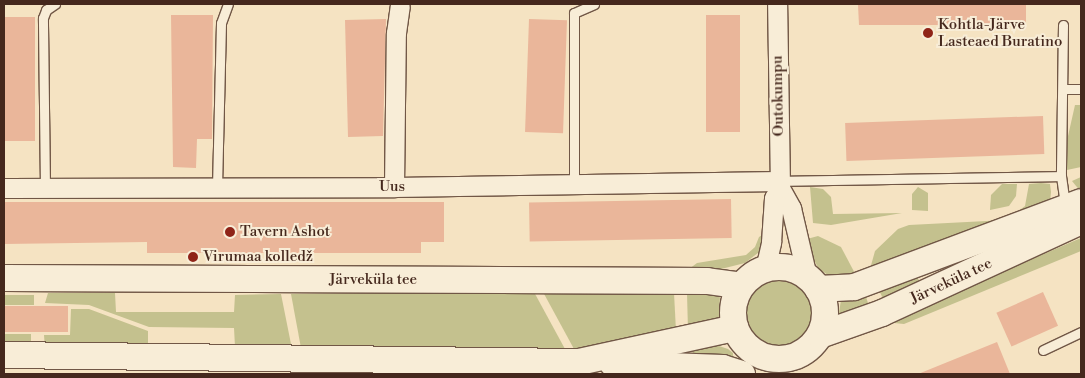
<!DOCTYPE html>
<html>
<head>
<meta charset="utf-8">
<style>
  body { margin:0 }
  #map { position:relative; width:1085px; height:378px; overflow:hidden; background:#f5e3c2; font-family:"Libre Bodoni",serif }
  div>[style] { position:absolute }
  .green>* { inset:0; background:#c4c18e; transform-origin:0 0 }
  .round { border-radius:50% }
  .building>* { inset:0; background:#eab69a; transform-origin:0 0 }
  .roads { filter:drop-shadow(1px 0 #715746) drop-shadow(-1px 0 #715746) drop-shadow(0 1px #715746) drop-shadow(0 -1px #715746) }
  .lane>* { height:9px; margin:-4.5px; padding:0 4.5px; transform-origin:4.5px; border-radius:4.5px; background:#f8edd7 }
  .street>* { height:19px; margin:-9.5px; padding:0 9.5px; transform-origin:9.5px; border-radius:9.5px; background:#f8edd7 }
  .secondary>* { height:26px; margin:-13px; padding:0 13px; transform-origin:13px; border-radius:13px; background:#f8edd7 }
  .secondary>.ring { margin:-13px; padding:0; box-sizing:content-box; background:none; border:26px solid #f8edd7; border-radius:50% }
  .dots>* { width:14px; height:14px; translate:-50% -50%; box-sizing:border-box; border:2px solid #f8edd7; border-radius:50% }
  span { translate:-50% -50%; white-space:nowrap; text-align:center; line-height:1.15; -webkit-text-stroke:4px #f8edd7; paint-order:stroke }
  .poi-label { font-size:15px; color:#45281d }
  .left { translate:0 -50%; text-align:left }
  .street-label { font-size:15px; color:#45281d }
  .frame { position:absolute; inset:0; border:5px solid #45281d; pointer-events:none }
</style>
</head>
<body>
<div id="map">
  <div class="green">
    <div style="clip-path:polygon(1075px 105px,1081px 105px,1081px 167px,1067px 170px,1066px 145px)"></div>
    <div style="clip-path:polygon(1081px 177px,1081px 192px,1072px 181px)"></div>
    <div style="clip-path:polygon(1041px 183px,1050px 184px,1051px 192px,1050px 202px,1038px 213px,871px 275px,870px 269px,875px 251px,898px 229px,909px 225px,1006px 220px,1025px 206px,1029px 184px)"></div>
    <div style="clip-path:polygon(1002px 184px,1017px 184px,1016px 196px,1009px 206px,990px 210px,991px 195px)"></div>
    <div style="clip-path:polygon(810px 187px,823px 189px,831px 197px,833px 214px,902px 213px,831px 225px,813px 223px)"></div>
    <div style="clip-path:polygon(918px 187px,928px 193px,928px 211px,912px 210px,912px 194px)"></div>
    <div style="clip-path:polygon(765px 233px,763px 249px,745px 263px,713px 271px,689px 269px,697px 263px,746px 255px,755px 247px,759px 237px)"></div>
    <div style="clip-path:polygon(818px 236px,841px 247px,859px 281px,834px 279px,819px 269px,810px 253px,807px 239px)"></div>
    <div style="clip-path:polygon(1081px 238px,1081px 251px,904px 324px,894px 323px,892px 319px)"></div>
    <div style="clip-path:polygon(916px 276px,921px 283px,885px 303px,878px 288px)"></div>
    <div class="round" style="left:746px;top:281px;width:66px;height:66px"></div>
    <div style="clip-path:polygon(864px 291px,870px 309px,838px 319px,841px 300px)"></div>
    <div style="clip-path:polygon(534px 292px,565px 349px,301px 348px,291px 294px)"></div>
    <div style="clip-path:polygon(543px 292px,674px 293px,676px 331px,623px 344px,574px 349px)"></div>
    <div style="clip-path:polygon(48px 293px,115px 293px,116px 312px,234px 312px,235px 295px,281px 294px,292px 349px,235px 347px,234px 328px,149px 327px,89px 305px,45px 303px)"></div>
    <div style="clip-path:polygon(687px 293px,720px 294px,719px 319px,688px 331px)"></div>
    <div style="left:4px;top:295px;width:30px;height:10px"></div>
    <div style="clip-path:polygon(71px 309px,89px 309px,148px 331px,148px 348px,45px 349px,44px 335px,70px 335px)"></div>
    <div style="left:4px;top:334px;width:27px;height:14px"></div>
    <div style="clip-path:polygon(713px 344px,728px 349px,733px 353px,733px 359px,694px 361px,692px 346px)"></div>
  </div>
  <div class="building">
    <div style="clip-path:polygon(880px 4px,1026px 4px,1026px 25px,859px 25px,858px 5px)"></div>
    <div style="clip-path:polygon(171px 15px,213px 15px,212px 139px,197px 139px,196px 168px,173px 167px)"></div>
    <div style="left:706px;top:15px;width:34px;height:117px"></div>
    <div style="left:4px;top:17px;width:31px;height:124px"></div>
    <div style="clip-path:polygon(386px 19px,383px 136px,348px 137px,345px 20px)"></div>
    <div style="left:529px;top:19px;width:38px;height:113px;rotate:2deg"></div>
    <div style="left:1043px;top:116px;width:38px;height:198px;rotate:88deg"></div>
    <div style="left:731px;top:199px;width:39px;height:202px;rotate:89deg"></div>
    <div style="clip-path:polygon(4px 202px,444px 202px,444px 242px,421px 242px,421px 253px,147px 253px,147px 242px,4px 244px)"></div>
    <div style="left:1043px;top:292px;width:37px;height:51px;rotate:66deg"></div>
    <div style="left:4px;top:306px;width:64px;height:26px"></div>
    <div style="clip-path:polygon(997px 342px,1010px 374px,918px 374px)"></div>
  </div>
  <div class="roads">
    <div class="lane">
      <div style="left:1063px;top:25px;width:151px;rotate:90.8deg"></div>
      <div style="left:1061px;top:176px;width:29px;rotate:82deg"></div>
      <div style="left:1064px;top:89px;width:17px"></div>
      <div style="left:779px;top:181px;width:282px;rotate:-1deg"></div>
      <div style="left:574px;top:186px;width:173px;rotate:-90deg"></div>
      <div style="left:574px;top:13px;width:22px;rotate:-24deg"></div>
      <div style="left:217px;top:187px;width:164px;rotate:-88.6deg"></div>
      <div style="left:221px;top:23px;width:20px;rotate:-70deg"></div>
      <div style="left:45px;top:188px;width:170px;rotate:-90.7deg"></div>
      <div style="left:43px;top:18px;width:9px;rotate:-69deg"></div>
      <div style="left:46px;top:10px;width:11px;rotate:-34deg"></div>
      <div style="left:1043px;top:350px;width:42px;rotate:-25.3deg"></div>
    </div>
    <div class="street">
      <div style="left:394px;top:187px;width:154px;rotate:-89.3deg"></div>
      <div style="left:396px;top:33px;width:27px;rotate:-82deg"></div>
      <div style="left:4px;top:188px;width:390px;rotate:-0.1deg"></div>
      <div style="left:394px;top:187px;width:385px;rotate:-0.9deg"></div>
      <div style="left:780px;top:188px;width:23px;rotate:61deg"></div>
      <div style="left:791px;top:208px;width:71px;rotate:76.9deg"></div>
      <div style="left:765px;top:269px;width:28px;rotate:-77deg"></div>
      <div style="left:771px;top:242px;width:44px;rotate:-86.1deg"></div>
      <div style="left:774px;top:198px;width:12px;rotate:-59deg"></div>
      <div style="left:780px;top:188px;width:184px;rotate:-90.9deg"></div>
    </div>
    <div class="secondary">
      <div class="ring" style="left:733px;top:267px;width:66px;height:66px"></div>
      <div style="left:4px;top:278px;width:703px;rotate:0.24deg"></div>
      <div style="left:707px;top:281px;width:34px;rotate:8deg"></div>
      <div style="left:818px;top:289px;width:36px;rotate:-3deg"></div>
      <div style="left:854px;top:287px;width:242px;rotate:-20.5deg"></div>
      <div style="left:820px;top:335px;width:66px;rotate:-19.5deg"></div>
      <div style="left:882px;top:313px;width:219px;rotate:-24.8deg"></div>
      <div style="left:4px;top:355px;width:575px;rotate:0.7deg"></div>
      <div style="left:579px;top:362px;width:160px;rotate:-12.3deg"></div>
      <div style="left:613px;top:364px;width:110px;rotate:2.1deg"></div>
      <div style="left:723px;top:368px;width:20px;rotate:18deg"></div>
    </div>
  </div>
  <div class="dots">
    <div style="left:928px;top:33px;background:#8f2418"></div>
    <div style="left:230px;top:232px;background:#8f2418"></div>
    <div style="left:193px;top:257px;background:#8f2418"></div>
  </div>
  <div class="poi-label">
    <span class="left" style="left:938px;top:33px">Kohtla-Järve<br>Lasteaed Buratino</span>
    <span class="left" style="left:240px;top:232px">Tavern Ashot</span>
    <span class="left" style="left:203px;top:257px">Virumaa kolledž</span>
  </div>
  <div class="street-label">
    <span style="left:778px;top:96px;rotate:-91deg">Outokumpu</span>
    <span style="left:392px;top:187px">Uus</span>
    <span style="left:373px;top:280px">Järveküla tee</span>
    <span style="left:951px;top:281px;rotate:-25deg">Järveküla tee</span>
  </div>
  <div class="frame"></div>
</div>
</body>
</html>
